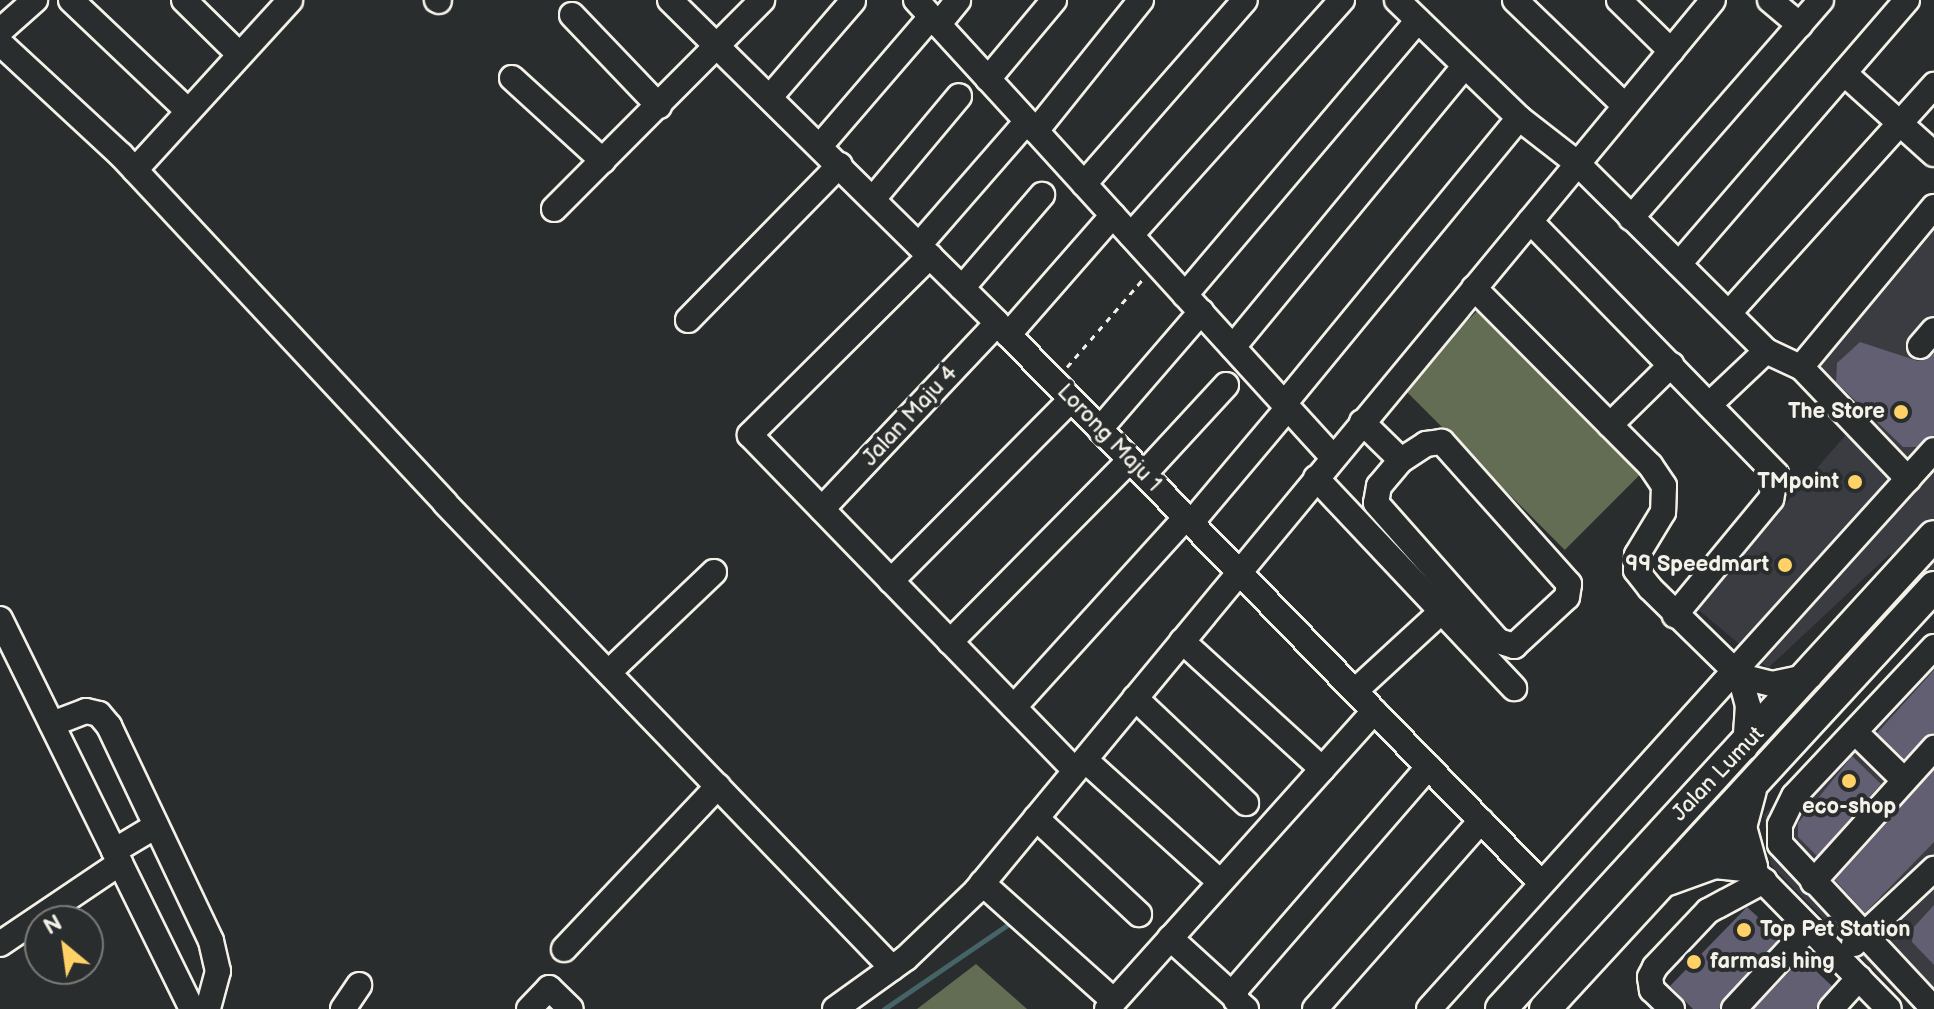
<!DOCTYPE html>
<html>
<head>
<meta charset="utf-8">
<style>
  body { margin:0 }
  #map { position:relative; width:1934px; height:1009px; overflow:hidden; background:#2a2d2e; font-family:"Balsamiq Sans",sans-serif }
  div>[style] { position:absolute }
  .built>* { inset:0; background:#3a3c42 }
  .green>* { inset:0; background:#626d54; transform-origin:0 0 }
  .stream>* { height:5px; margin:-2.5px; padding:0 2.5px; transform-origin:2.5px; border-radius:2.5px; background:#466468 }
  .building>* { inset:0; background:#615f71 }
  .path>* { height:3px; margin-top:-1.5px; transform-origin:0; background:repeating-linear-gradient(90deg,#f4f1e8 0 6px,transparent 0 12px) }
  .roads { filter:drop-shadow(2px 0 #f4f1e8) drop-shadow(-2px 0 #f4f1e8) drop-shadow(0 2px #f4f1e8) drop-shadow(0 -2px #f4f1e8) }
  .minor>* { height:24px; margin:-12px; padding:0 12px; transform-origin:12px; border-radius:12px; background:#2a2d2e }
  .major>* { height:30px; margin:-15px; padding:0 15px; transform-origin:15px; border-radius:15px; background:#2a2d2e }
  .dots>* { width:22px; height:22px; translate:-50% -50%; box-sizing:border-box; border:4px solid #2a2d2e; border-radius:50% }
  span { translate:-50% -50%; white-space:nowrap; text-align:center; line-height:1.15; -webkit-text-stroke:8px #2a2d2e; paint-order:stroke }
  .poi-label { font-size:22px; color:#f4f1e8; font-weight:700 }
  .right { translate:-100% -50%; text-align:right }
  .left { translate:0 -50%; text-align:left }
  .street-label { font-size:22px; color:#f4f1e8 }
  .north { position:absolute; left:24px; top:905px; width:80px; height:80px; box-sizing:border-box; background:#2a2d2e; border:2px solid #7b7b78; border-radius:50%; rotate:331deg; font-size:22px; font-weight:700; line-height:32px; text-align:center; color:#f4f1e8 }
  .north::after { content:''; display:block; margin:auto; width:28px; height:36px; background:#ffd166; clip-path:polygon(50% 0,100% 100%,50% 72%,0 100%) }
</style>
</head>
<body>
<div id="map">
  <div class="built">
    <div style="clip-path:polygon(1934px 190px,1934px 598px,1890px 554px,1768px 668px,1695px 607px,1859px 420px,1790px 356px)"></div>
    <div style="clip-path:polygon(1934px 631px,1934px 1009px,1913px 1009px,1771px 865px,1764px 815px)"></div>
  </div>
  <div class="green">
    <div style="left:1487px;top:301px;width:231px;height:121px;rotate:45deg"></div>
    <div style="clip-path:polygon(976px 964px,1027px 1009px,917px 1009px)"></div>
  </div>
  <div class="stream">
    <div style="left:884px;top:1009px;width:153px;rotate:-34.3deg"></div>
  </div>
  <div class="building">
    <div style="clip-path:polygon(1860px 342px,1918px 361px,1934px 353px,1934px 435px,1917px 447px,1903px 447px,1836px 382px,1837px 363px)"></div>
    <div style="clip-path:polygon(1934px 670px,1934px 733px,1904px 759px,1877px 733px)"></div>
    <div style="clip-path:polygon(1852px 756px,1881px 784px,1817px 856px,1798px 837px,1798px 823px)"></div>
    <div style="clip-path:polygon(1934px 770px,1934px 842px,1865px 913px,1835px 880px)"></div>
    <div style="clip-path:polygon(1934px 905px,1934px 965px,1912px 942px,1914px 927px)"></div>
    <div style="clip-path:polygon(1747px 907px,1780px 937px,1719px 1009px,1693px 1009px,1670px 986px)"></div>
    <div style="clip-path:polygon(1802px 958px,1832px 986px,1816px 1009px,1754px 1009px)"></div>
  </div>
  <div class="path">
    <div style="left:1067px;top:367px;width:116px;rotate:-49.2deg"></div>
  </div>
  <div class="roads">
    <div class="minor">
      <div style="left:71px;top:0;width:161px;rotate:43.5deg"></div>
      <div style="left:184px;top:0;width:77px;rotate:44.5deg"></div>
      <div style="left:437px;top:0;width:2px;rotate:27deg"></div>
      <div style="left:670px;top:0;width:460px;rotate:44.6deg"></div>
      <div style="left:997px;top:323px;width:781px;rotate:45.83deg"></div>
      <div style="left:916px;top:0;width:178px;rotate:47.5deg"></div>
      <div style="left:1141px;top:0;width:168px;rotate:128.7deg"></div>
      <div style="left:1036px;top:131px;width:441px;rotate:47.7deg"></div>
      <div style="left:1397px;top:0;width:170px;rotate:44deg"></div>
      <div style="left:1519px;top:118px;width:75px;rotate:37.9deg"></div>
      <div style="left:1578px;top:164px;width:265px;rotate:44.8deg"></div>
      <div style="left:1766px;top:351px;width:38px;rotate:25deg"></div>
      <div style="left:1801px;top:367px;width:155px;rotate:46.3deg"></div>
      <div style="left:1515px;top:0;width:153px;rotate:43.9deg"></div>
      <div style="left:1619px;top:0;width:73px;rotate:44.4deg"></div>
      <div style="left:1770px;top:0;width:39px;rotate:40deg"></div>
      <div style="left:572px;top:15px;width:126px;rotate:46.3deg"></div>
      <div style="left:938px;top:25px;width:32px;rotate:-51deg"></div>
      <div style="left:0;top:31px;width:47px;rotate:-41.5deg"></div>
      <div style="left:0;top:43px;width:165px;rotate:42.8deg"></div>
      <div style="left:121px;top:155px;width:475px;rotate:47deg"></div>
      <div style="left:445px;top:503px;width:645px;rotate:46.13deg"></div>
      <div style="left:1844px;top:73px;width:121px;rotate:42deg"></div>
      <div style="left:512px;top:78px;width:123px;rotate:42.4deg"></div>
      <div style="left:988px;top:79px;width:103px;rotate:-50.1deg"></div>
      <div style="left:770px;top:97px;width:127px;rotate:-49.2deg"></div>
      <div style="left:820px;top:146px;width:170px;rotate:-49.3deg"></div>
      <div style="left:135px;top:170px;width:230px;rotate:-47.6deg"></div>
      <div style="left:1084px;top:184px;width:244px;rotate:-48.8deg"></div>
      <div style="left:873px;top:199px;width:134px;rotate:-50.1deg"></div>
      <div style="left:554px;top:209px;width:295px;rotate:-45.1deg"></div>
      <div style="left:1631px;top:218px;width:289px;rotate:-48.9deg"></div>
      <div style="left:1530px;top:221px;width:353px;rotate:45.8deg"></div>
      <div style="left:1776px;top:474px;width:25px;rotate:101deg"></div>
      <div style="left:1771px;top:499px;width:151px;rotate:129.6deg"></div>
      <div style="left:1131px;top:235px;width:316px;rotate:-48.1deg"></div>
      <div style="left:919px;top:245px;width:164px;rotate:-48.9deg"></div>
      <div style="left:930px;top:256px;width:254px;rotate:135.2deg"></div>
      <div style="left:750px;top:435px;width:467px;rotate:45.9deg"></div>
      <div style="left:1679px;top:264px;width:349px;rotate:-49.2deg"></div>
      <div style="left:962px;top:288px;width:123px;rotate:-49.3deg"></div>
      <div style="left:1474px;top:288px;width:250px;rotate:45.2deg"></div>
      <div style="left:1650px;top:465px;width:25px;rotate:56deg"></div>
      <div style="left:1664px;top:486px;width:26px;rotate:92deg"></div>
      <div style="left:1663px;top:512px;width:50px;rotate:121.2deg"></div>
      <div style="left:1637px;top:555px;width:15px;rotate:94deg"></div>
      <div style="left:1636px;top:570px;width:23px;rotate:52deg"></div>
      <div style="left:1650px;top:588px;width:126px;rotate:44.4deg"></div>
      <div style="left:1740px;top:676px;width:33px;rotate:14deg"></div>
      <div style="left:1772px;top:684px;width:39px;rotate:-12deg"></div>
      <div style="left:1185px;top:295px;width:360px;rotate:-49.7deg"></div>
      <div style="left:1729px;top:313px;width:307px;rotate:-48deg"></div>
      <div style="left:688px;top:320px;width:217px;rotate:-45.6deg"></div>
      <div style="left:1008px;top:335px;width:159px;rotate:-48.8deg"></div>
      <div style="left:1920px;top:346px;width:21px;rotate:-49deg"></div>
      <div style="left:1233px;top:347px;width:364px;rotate:-50.5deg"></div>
      <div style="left:1801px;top:367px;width:208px;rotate:-50.3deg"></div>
      <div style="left:1284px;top:404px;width:370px;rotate:-50.6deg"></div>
      <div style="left:1710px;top:404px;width:77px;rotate:-43.4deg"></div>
      <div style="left:1362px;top:422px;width:54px;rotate:44.3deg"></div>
      <div style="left:1401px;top:460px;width:34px;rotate:130deg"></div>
      <div style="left:1379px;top:486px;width:17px;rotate:100deg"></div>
      <div style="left:1376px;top:503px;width:184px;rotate:48.5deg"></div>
      <div style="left:1498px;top:641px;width:17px;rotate:17deg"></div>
      <div style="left:1514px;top:646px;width:72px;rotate:-42.8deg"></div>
      <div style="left:1567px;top:597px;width:13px;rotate:-81deg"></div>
      <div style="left:1569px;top:584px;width:191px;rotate:-131.8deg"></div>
      <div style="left:1442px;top:442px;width:16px;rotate:173deg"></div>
      <div style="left:1426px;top:444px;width:30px;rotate:147deg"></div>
      <div style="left:1610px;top:425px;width:86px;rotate:-44.5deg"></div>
      <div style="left:1100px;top:429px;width:155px;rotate:-49.2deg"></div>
      <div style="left:1144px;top:474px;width:121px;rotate:-47.3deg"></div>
      <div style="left:1316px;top:478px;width:289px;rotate:46.7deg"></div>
      <div style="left:822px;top:509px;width:255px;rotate:-46.7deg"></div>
      <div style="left:1191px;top:523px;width:150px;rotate:-49.9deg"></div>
      <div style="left:891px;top:581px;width:255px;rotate:-45.2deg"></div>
      <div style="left:0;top:619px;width:435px;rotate:63.8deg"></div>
      <div style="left:1182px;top:641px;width:190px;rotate:42.4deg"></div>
      <div style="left:950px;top:642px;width:256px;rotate:-45.3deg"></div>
      <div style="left:1934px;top:647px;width:204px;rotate:133.2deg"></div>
      <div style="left:1794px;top:796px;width:32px;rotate:116deg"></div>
      <div style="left:1780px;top:825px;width:19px;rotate:90deg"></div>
      <div style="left:1780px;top:844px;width:226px;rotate:47deg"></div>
      <div style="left:609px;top:672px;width:145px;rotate:-43.6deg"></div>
      <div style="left:1740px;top:676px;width:30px;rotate:75deg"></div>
      <div style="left:1748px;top:705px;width:43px;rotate:94deg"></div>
      <div style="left:1355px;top:691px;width:118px;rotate:-42.6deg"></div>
      <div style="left:1135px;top:698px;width:153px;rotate:43.4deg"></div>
      <div style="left:1014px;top:707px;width:256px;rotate:-47.8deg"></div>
      <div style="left:52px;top:724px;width:36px;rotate:-21deg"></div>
      <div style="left:86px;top:711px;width:13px;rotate:13deg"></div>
      <div style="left:99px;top:714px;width:16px;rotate:50deg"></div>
      <div style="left:109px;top:726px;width:238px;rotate:64.6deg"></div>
      <div style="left:211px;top:941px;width:31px;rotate:77deg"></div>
      <div style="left:218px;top:971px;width:39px;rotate:105deg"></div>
      <div style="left:1856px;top:733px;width:67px;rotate:44.4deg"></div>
      <div style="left:1085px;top:760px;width:182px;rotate:42.1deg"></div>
      <div style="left:1036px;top:818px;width:141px;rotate:43deg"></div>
      <div style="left:1712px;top:829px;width:252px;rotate:45.5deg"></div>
      <div style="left:114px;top:851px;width:49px;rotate:-30.8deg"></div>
      <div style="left:1813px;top:882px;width:181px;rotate:-47.9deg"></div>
      <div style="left:982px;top:883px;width:177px;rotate:41.8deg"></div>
      <div style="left:1170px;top:938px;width:86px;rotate:42.2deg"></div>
      <div style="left:0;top:944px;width:145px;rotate:-34deg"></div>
      <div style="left:1854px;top:944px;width:110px;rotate:-43.2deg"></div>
      <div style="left:564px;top:949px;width:224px;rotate:-46.6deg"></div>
      <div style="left:343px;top:1009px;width:29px;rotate:-56deg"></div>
      <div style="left:529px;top:1009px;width:29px;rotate:-46deg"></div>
      <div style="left:549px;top:988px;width:30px;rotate:44deg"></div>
      <div style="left:835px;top:1009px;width:87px;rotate:-35.7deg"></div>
      <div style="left:906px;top:958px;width:97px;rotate:-43.7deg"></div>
      <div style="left:976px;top:891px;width:1156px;rotate:-50.4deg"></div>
      <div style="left:1107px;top:1009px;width:400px;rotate:-48.1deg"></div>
      <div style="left:1246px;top:1009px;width:13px;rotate:-138deg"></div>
      <div style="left:1236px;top:1000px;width:11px;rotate:-90deg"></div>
      <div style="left:1236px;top:989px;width:294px;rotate:-49.1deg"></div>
      <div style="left:1315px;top:1009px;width:251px;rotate:-48.6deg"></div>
      <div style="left:1429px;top:1009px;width:753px;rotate:-47.91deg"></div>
      <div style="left:1672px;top:1009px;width:28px;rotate:-136deg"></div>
      <div style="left:1652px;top:990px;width:13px;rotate:-99deg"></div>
      <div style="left:1650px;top:977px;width:11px;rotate:-63deg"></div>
      <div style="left:1655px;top:967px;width:77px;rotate:-46.6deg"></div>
      <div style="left:1708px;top:911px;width:64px;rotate:-28.2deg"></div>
      <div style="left:1734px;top:1009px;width:110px;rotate:-47.2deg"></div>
      <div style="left:1831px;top:1009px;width:42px;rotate:-47.9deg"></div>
    </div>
    <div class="major">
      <div style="left:1668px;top:880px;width:50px;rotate:-19.9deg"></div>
      <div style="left:1715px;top:863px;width:37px;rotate:6deg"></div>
      <div style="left:1752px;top:867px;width:41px;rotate:-105.4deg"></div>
      <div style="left:1741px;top:827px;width:38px;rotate:-75deg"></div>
      <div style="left:1501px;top:1009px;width:641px;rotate:-47.53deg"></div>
      <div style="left:1545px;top:1009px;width:574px;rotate:-47.33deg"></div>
    </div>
  </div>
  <div class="dots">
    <div style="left:1901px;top:412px;background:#ffd166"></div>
    <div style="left:1855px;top:482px;background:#ffd166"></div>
    <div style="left:1785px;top:565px;background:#ffd166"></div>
    <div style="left:1849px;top:781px;background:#ffd166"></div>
    <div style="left:1744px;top:930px;background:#ffd166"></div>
    <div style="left:1694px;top:962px;background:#ffd166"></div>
  </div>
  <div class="poi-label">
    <span class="right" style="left:1885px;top:412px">The Store</span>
    <span class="right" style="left:1839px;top:482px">TMpoint</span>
    <span class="right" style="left:1769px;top:565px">99 Speedmart</span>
    <span style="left:1849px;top:807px">eco-shop</span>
    <span class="left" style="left:1760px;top:930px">Top Pet Station</span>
    <span class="left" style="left:1710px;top:962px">farmasi hing</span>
  </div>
  <div class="street-label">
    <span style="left:910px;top:416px;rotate:-47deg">Jalan Maju 4</span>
    <span style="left:1109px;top:438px;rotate:46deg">Lorong Maju 1</span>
    <span style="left:1718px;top:774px;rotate:-46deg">Jalan Lumut</span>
  </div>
  <div class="north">N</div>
</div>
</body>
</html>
